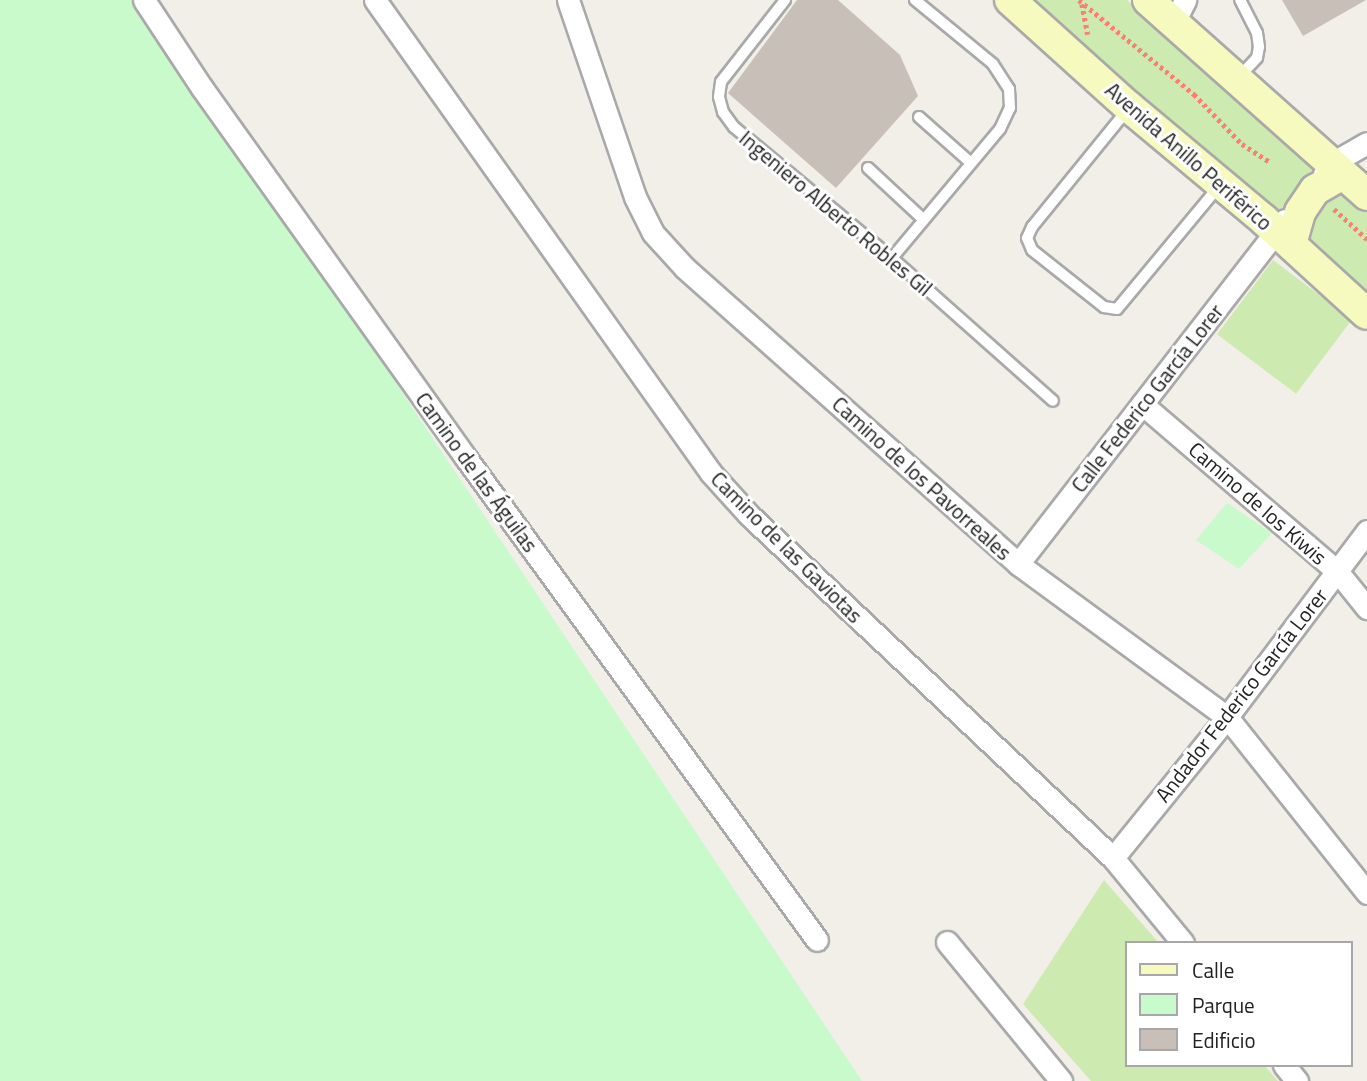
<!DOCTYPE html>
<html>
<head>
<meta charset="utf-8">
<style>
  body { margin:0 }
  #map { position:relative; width:1367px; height:1081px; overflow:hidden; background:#f2efe9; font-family:"Titillium Web",sans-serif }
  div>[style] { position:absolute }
  .grass>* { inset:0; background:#cdebb0; transform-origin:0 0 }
  .park>* { inset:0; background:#c8facc }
  .building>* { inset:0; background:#c7bfb8 }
  .path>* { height:4.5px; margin-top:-2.25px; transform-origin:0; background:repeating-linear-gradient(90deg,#fa8072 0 3.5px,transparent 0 7px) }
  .roads { filter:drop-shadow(2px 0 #a9a9a9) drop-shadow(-2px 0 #a9a9a9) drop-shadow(0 2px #a9a9a9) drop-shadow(0 -2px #a9a9a9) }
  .lane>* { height:10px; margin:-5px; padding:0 5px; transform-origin:5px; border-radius:5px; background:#fff }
  .street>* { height:21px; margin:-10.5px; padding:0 10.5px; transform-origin:10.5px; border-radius:10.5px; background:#fff }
  .secondary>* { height:30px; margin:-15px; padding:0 15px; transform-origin:15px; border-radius:15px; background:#f7fabf }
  span { translate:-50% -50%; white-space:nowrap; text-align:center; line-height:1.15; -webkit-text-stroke:6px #fff; paint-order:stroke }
  .street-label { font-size:21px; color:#222 }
  .legend { position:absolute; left:1125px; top:941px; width:228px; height:126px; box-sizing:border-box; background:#fff; border:2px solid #a7a7a7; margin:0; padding:9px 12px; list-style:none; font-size:21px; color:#222 }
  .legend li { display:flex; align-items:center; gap:14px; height:35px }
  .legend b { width:35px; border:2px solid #a7a7a7 }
</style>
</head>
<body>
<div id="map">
  <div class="grass">
    <div style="clip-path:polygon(1026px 0,1127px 0,1367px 211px,1367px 304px)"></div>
    <div style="left:1273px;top:260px;width:99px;height:93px;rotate:37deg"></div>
    <div style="clip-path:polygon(1104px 880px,1159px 943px,1127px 943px,1127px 1065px,1264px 1065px,1278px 1081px,1091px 1081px,1023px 1004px)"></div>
  </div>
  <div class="park">
    <div style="clip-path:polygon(0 0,140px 0,862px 1081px,0 1081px)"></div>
    <div style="clip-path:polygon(1227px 503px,1272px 533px,1239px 569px,1196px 540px)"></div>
  </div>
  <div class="building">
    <div style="clip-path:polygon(797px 0,838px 0,900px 55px,918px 96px,836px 188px,728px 93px)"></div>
    <div style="clip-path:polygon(1282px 0,1366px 0,1303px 36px)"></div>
  </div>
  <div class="path">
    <div style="left:1079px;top:0;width:149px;rotate:39.3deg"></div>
    <div style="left:1194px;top:94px;width:69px;rotate:46.2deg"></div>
    <div style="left:1242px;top:144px;width:33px;rotate:33deg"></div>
    <div style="left:1082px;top:4px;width:31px;rotate:79deg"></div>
    <div style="left:1334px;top:209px;width:45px;rotate:42.3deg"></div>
  </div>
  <div class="roads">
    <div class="lane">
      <div style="left:785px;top:0;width:104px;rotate:128deg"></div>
      <div style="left:721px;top:82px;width:15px;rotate:98deg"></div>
      <div style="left:719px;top:97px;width:16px;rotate:75deg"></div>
      <div style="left:723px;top:112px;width:19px;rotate:54deg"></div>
      <div style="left:734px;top:127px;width:205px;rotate:39.7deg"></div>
      <div style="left:892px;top:258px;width:215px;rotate:41.6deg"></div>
      <div style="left:1239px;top:77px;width:26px;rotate:-47deg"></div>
      <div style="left:1257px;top:58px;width:11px;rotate:-80deg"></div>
      <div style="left:1259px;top:47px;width:14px;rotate:-98deg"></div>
      <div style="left:1257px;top:33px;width:37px;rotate:-117deg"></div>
      <div style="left:1128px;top:109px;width:152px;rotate:129.1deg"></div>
      <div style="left:1032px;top:227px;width:12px;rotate:114deg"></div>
      <div style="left:1027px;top:238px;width:13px;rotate:67deg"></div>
      <div style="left:1032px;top:250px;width:92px;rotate:38.4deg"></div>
      <div style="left:1104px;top:307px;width:13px;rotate:9deg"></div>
      <div style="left:1117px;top:309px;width:160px;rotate:-50.3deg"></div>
      <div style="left:919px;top:117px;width:69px;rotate:41.5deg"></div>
      <div style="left:868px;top:168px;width:76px;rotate:42.9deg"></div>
      <div style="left:892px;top:258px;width:168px;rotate:-50.1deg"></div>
      <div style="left:1000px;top:129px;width:23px;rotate:-65deg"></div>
      <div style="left:1010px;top:108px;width:19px;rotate:-93deg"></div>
      <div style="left:1009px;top:89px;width:30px;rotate:-123deg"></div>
      <div style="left:993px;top:64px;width:101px;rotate:-140.6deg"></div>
    </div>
    <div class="street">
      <div style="left:144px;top:0;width:105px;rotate:56.6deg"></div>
      <div style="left:202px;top:88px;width:455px;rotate:54.5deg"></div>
      <div style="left:466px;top:458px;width:596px;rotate:53.94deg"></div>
      <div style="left:375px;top:0;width:580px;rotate:54.61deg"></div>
      <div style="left:711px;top:473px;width:57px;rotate:47.9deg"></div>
      <div style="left:749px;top:515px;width:500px;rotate:43.3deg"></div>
      <div style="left:1113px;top:858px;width:110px;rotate:50.5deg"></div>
      <div style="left:568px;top:0;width:208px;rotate:71.2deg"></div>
      <div style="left:635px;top:197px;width:40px;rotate:63.4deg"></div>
      <div style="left:653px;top:233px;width:47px;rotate:47.6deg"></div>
      <div style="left:685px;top:268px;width:446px;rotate:41.6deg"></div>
      <div style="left:1018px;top:564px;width:259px;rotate:36.2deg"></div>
      <div style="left:1227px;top:717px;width:225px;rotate:51.5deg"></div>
      <div style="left:1174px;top:22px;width:25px;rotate:-63deg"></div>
      <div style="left:1324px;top:174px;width:14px;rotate:-54deg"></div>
      <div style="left:1332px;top:163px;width:40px;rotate:-29.7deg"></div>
      <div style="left:1142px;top:404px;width:257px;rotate:40.6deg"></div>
      <div style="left:1337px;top:571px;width:48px;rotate:51deg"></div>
      <div style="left:1018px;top:564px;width:435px;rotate:-52.2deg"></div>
      <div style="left:1113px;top:858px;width:181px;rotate:-51deg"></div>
      <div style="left:1227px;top:717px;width:233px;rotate:-53deg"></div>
      <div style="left:947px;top:942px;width:180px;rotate:50.6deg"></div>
      <div style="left:1284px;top:1065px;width:21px;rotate:51deg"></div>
    </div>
    <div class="secondary">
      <div style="left:1010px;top:0;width:160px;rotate:42deg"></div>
      <div style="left:1129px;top:107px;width:176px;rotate:39.9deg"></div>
      <div style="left:1264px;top:220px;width:139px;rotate:42.4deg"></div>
      <div style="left:1148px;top:0;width:293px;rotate:41.7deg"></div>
      <div style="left:1291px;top:244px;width:33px;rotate:-74deg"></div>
      <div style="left:1300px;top:212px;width:27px;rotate:-56deg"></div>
      <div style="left:1315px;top:190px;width:32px;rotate:-30deg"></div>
    </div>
  </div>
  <div class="street-label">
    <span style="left:1189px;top:156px;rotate:41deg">Avenida Anillo Periférico</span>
    <span style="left:836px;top:213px;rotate:40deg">Ingeniero Alberto Robles Gil</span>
    <span style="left:1147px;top:398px;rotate:-52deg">Calle Federico García Lorer</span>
    <span style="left:477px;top:472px;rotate:54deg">Camino de las Águilas</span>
    <span style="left:922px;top:478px;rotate:42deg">Camino de los Pavorreales</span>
    <span style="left:1258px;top:503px;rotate:41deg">Camino de los Kiwis</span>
    <span style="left:787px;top:547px;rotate:45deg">Camino de las Gaviotas</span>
    <span style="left:1241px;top:695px;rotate:-52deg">Andador Federico García Lorer</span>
  </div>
  <ul class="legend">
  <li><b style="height:9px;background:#f7fabf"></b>Calle</li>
  <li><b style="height:19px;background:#c8facc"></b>Parque</li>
  <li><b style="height:19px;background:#c7bfb8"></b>Edificio</li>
  </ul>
</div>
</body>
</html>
